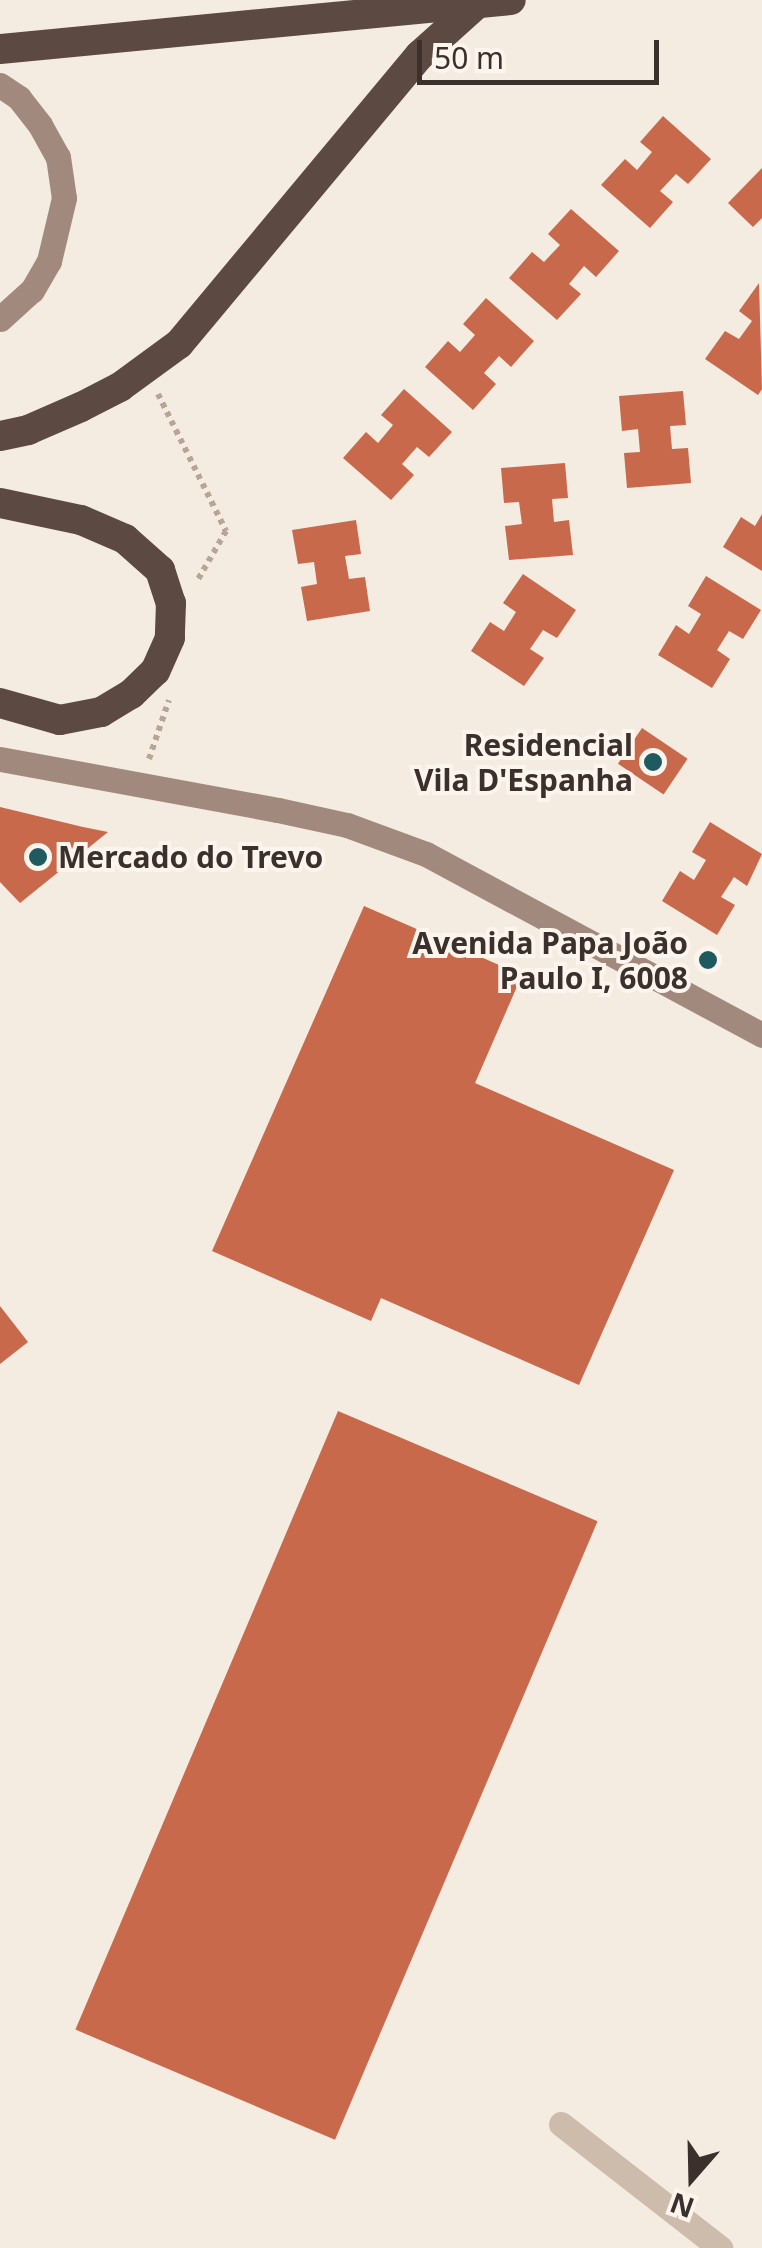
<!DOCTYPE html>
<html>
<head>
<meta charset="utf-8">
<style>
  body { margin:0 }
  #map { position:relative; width:762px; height:2248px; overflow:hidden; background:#f4ebe1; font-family:"Noto Sans",sans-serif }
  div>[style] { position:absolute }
  .building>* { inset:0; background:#c8694b; transform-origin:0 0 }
  .path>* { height:6px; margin-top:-3px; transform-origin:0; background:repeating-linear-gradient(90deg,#b9a596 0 5px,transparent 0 10px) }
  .minor>* { height:25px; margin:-12.5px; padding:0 12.5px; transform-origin:12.5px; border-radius:12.5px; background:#cdbbac }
  .secondary>* { height:25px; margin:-12.5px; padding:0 12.5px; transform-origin:12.5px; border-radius:12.5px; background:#a18a7d }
  .motorway>* { height:30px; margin:-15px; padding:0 15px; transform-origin:15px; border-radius:15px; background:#5c4a42 }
  .dots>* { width:28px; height:28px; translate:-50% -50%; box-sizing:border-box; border:5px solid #fbf5ee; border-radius:50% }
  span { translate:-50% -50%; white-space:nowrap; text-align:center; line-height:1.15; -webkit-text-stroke:8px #fbf5ee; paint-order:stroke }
  .poi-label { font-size:30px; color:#3b302b; font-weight:700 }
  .right { translate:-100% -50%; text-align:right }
  .left { translate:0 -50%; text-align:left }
  .north { position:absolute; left:642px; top:2128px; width:100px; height:100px; -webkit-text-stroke:8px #fbf5ee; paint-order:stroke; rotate:200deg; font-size:28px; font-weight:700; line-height:40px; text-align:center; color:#3b302b }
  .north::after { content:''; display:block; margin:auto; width:35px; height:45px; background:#3b302b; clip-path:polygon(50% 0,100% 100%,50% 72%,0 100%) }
  .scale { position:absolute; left:417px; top:40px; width:242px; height:45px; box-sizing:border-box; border:5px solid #3b302b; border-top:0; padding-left:12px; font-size:30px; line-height:35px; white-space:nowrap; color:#3b302b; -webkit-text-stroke:8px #fbf5ee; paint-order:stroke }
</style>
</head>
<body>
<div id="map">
  <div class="building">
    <div style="clip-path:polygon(663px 116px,711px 159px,688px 184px,676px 174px,660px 191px,673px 202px,650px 228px,601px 185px,625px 159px,637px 170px,652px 152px,640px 142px)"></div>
    <div style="clip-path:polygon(762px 168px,762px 218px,753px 227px,728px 203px)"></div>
    <div style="clip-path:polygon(571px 209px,619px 251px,596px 277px,584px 266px,569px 284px,581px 294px,557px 320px,509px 278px,532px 252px,544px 262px,560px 245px,548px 234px)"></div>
    <div style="clip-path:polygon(759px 283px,762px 389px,758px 395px,705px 359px,725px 331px,739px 339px,752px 321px,739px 311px)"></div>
    <div style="clip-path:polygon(486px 298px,534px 341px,511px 367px,499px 356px,484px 373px,496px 384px,473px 410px,425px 367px,448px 341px,460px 352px,475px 335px,463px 324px)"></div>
    <div style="clip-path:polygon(404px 389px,452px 432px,429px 457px,417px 447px,402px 464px,414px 475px,391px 500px,343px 458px,366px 432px,378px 443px,393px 425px,381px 415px)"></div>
    <div style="clip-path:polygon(683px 391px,686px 425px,670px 426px,672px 449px,688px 448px,691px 483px,627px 488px,624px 453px,640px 452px,638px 429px,622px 431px,619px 396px)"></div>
    <div style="clip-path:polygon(565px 463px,568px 498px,552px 499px,554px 522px,569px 520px,573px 555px,509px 560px,505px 526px,522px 524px,519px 502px,504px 503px,501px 468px)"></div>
    <div style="clip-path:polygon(762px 514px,762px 571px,723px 547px,741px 517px,755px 526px)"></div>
    <div style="clip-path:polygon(356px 520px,361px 554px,345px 556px,349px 579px,365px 577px,370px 611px,307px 621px,301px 587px,317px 584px,314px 562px,298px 564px,292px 530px)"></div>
    <div style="clip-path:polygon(523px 574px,576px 610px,557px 638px,543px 630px,530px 649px,544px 658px,524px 686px,471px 651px,490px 622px,504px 631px,516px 612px,503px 603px)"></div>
    <div style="clip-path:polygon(706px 576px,761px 610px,743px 639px,729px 631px,717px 650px,730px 659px,712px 688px,658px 655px,676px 625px,689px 634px,701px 614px,688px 606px)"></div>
    <div style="left:642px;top:728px;width:55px;height:43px;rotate:34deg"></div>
    <div style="clip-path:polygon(0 807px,83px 827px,108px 832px,20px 903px,0 882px)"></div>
    <div style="clip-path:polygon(710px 822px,762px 854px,747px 886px,734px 877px,721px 897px,735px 905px,717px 935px,662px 901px,680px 871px,694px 880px,706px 860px,692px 852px)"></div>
    <div style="clip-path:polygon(364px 906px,522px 975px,475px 1083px,674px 1170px,579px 1385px,381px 1298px,371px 1321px,212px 1251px)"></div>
    <div style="clip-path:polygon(0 1306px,28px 1342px,0 1364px)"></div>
    <div style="left:338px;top:1411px;width:282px;height:672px;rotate:23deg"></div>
  </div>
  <div class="path">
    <div style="left:158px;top:394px;width:153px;rotate:63.6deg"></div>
    <div style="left:226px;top:531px;width:58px;rotate:120.1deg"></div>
    <div style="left:149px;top:759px;width:62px;rotate:-71.3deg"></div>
  </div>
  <div class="minor">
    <div style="left:561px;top:2124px;width:202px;rotate:37.9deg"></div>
  </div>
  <div class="secondary">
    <div style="left:0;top:85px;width:23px;rotate:34deg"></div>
    <div style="left:19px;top:98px;width:34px;rotate:52deg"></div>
    <div style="left:40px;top:125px;width:37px;rotate:61deg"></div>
    <div style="left:58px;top:157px;width:41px;rotate:81.7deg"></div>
    <div style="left:64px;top:198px;width:65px;rotate:103.4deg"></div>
    <div style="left:49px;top:261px;width:34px;rotate:120deg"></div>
    <div style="left:32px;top:290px;width:43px;rotate:137.8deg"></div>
    <div style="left:0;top:759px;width:283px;rotate:10.4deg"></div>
    <div style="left:278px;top:810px;width:71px;rotate:12.3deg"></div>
    <div style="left:347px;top:825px;width:84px;rotate:20.2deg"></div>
    <div style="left:426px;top:854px;width:382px;rotate:28.3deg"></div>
  </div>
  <div class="motorway">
    <div style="left:0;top:49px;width:513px;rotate:-5.48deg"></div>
    <div style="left:0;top:436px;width:29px;rotate:-12deg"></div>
    <div style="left:28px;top:430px;width:58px;rotate:-23.5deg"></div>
    <div style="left:81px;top:407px;width:44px;rotate:-27.1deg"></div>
    <div style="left:120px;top:387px;width:73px;rotate:-36.1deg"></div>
    <div style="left:179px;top:344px;width:376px;rotate:-50.2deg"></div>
    <div style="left:420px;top:55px;width:78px;rotate:-41.9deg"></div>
    <div style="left:0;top:503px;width:83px;rotate:11.9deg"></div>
    <div style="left:81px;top:520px;width:48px;rotate:23.4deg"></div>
    <div style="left:125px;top:539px;width:47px;rotate:41.5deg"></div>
    <div style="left:160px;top:570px;width:35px;rotate:72deg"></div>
    <div style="left:171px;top:603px;width:35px;rotate:92deg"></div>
    <div style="left:170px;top:638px;width:36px;rotate:114deg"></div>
    <div style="left:155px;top:671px;width:33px;rotate:136deg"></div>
    <div style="left:131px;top:694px;width:35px;rotate:149deg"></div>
    <div style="left:101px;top:712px;width:42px;rotate:169deg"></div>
    <div style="left:60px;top:720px;width:62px;rotate:-164.2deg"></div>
  </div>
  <div class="dots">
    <div style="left:653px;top:762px;background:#1f5a5e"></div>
    <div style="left:38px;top:857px;background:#1f5a5e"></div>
    <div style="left:708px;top:960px;background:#1f5a5e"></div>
  </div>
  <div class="poi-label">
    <span class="right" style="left:633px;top:762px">Residencial<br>Vila D'Espanha</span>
    <span class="left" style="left:58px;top:857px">Mercado do Trevo</span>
    <span class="right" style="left:688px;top:960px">Avenida Papa João<br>Paulo I, 6008</span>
  </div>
  <div class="north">N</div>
  <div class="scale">50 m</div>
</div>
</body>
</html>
